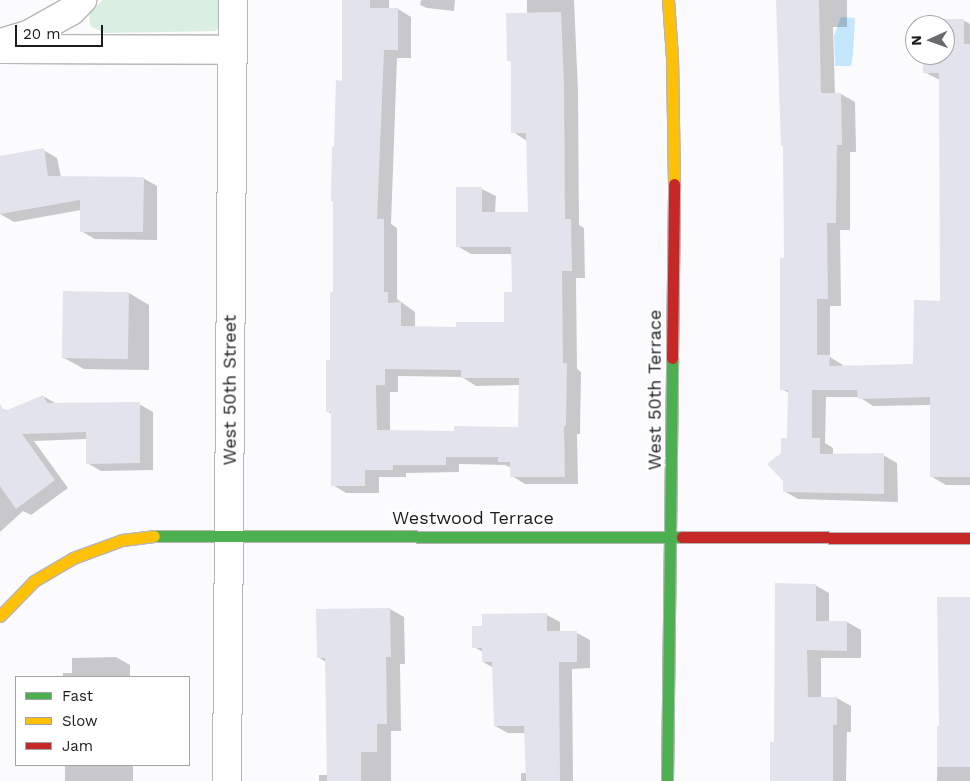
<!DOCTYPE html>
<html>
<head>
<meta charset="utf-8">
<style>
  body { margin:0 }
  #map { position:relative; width:970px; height:781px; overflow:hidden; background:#fbfafd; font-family:"Work Sans",sans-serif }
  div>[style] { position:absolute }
  .green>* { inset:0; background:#daeee1 }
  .water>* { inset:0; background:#c5e7fd }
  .shadow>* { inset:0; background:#0003; transform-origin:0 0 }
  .building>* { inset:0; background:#e3e3ee; transform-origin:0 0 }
  .roads { filter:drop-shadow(1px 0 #b6b6b9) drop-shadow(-1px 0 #b6b6b9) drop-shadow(0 1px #b6b6b9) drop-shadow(0 -1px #b6b6b9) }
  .street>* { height:28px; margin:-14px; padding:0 14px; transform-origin:14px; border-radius:14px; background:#fefeff }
  .fast>* { height:11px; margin:-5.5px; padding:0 5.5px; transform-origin:5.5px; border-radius:5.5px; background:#4caf50 }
  .slow>* { height:11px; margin:-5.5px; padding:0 5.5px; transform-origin:5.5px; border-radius:5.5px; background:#ffc107 }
  .jam>* { height:11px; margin:-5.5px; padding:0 5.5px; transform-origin:5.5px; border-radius:5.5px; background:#c62828 }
  span { translate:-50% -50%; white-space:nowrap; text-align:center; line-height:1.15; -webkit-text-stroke:4px #fff; paint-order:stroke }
  .street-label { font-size:18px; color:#1c1b20 }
  .legend { position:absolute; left:15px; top:676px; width:175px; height:90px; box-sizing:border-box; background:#fff; border:1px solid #a4a4a6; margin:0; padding:6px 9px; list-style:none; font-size:15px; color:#1c1b20 }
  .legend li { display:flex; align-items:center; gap:10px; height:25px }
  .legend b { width:25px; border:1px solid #a4a4a6 }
  .north { position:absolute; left:905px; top:15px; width:50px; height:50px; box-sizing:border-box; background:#fff; border:1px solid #a4a4a6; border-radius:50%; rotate:268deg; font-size:14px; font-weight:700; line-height:20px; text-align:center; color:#1c1b20 }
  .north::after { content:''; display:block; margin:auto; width:18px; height:22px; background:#6a696d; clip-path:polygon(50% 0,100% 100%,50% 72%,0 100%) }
  .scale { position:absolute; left:15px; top:25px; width:88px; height:22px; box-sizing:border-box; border:2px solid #1c1b20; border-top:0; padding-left:6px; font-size:15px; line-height:18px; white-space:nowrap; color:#1c1b20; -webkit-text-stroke:4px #fff; paint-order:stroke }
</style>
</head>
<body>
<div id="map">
  <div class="green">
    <div style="clip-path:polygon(103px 0,222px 0,222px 25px,216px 31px,104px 33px,90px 26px,89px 13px)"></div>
  </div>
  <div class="water">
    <div style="clip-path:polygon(841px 17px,855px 18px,853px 55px,851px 66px,835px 66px,834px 36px)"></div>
  </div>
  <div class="shadow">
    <div style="clip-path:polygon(evenodd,343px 0,389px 0,389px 9px,398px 9px,411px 17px,411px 58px,397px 58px,391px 224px,397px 228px,397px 299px,415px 312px,415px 327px,457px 328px,506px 323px,513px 294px,512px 254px,471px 254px,457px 246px,458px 188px,482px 189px,496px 196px,495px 213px,529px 213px,527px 141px,513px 132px,512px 62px,508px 60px,527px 14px,527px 0,574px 0,578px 92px,579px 225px,584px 228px,585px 278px,576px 278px,577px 369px,581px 372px,580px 434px,577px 434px,578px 484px,525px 484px,512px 476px,512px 468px,505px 465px,459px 464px,459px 472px,406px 473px,406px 477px,379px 477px,379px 493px,346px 493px,333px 485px,333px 415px,327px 411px,334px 293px,335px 202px,332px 201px,343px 82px,343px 0,398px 376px,462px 377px,476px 386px,520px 385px,519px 429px,455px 432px,390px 432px,390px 392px,398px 392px,398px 376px)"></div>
    <div style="clip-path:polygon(421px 0,455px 0,454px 11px,427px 8px,420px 5px)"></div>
    <div style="clip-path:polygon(777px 0,847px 0,847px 27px,833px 27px,835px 94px,841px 94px,855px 102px,856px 152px,850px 152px,850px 230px,840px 230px,841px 306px,830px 306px,830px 357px,843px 365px,843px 367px,914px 365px,942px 302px,940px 80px,924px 72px,924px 55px,945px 55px,945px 25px,924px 25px,963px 20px,970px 24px,970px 485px,946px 485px,932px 477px,931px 405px,873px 406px,859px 397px,826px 397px,825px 443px,833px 448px,833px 455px,883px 455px,897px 463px,898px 502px,798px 499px,784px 491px,783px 453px,789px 440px,789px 393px,782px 389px,785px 259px,784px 147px)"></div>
    <div style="clip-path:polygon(43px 150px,57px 158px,61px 177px,143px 178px,157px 186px,157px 240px,95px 239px,81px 231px,81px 210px,14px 222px,0 214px,0 158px)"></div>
    <div style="clip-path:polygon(64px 293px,129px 293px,149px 305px,149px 370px,84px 369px,64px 358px)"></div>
    <div style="clip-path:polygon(43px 396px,57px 404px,139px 404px,153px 412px,153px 470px,101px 471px,87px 463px,87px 439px,34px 441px,68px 488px,31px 515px,23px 511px,0 532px,0 408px,8px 411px)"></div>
    <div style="clip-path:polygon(815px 585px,829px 593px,829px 622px,847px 622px,861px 630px,861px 658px,821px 658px,821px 698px,837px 698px,851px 706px,851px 732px,847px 732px,846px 781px,772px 781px,775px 743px)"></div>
    <div style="clip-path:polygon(970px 598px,970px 781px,937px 781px,938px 727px,941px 727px)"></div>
    <div style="clip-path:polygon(390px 609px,404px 617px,405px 664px,400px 664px,401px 731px,391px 731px,391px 781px,319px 781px,319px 775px,328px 775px,326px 662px,318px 657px)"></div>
    <div style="clip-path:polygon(547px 615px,560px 622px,560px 633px,577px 633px,590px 640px,590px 668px,572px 669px,573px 781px,521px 781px,521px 773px,527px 773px,526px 733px,508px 733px,495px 726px,494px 668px,483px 662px,483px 652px,474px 647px,484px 627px)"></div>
    <div style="clip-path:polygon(116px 657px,130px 665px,130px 677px,63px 677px,63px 673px,72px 673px,72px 658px)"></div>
    <div style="left:65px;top:765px;width:68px;height:16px"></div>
  </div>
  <div class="building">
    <div style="clip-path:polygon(evenodd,342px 0,370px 0,370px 8px,398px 8px,398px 50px,384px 50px,377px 219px,384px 219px,384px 292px,388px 292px,388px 303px,401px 302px,401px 326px,456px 327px,456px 322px,504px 322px,504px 292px,512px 292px,511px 247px,456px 247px,456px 187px,482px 187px,482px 212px,528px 212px,526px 133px,511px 133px,511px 61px,507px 61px,506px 13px,561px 12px,564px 84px,565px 219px,571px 219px,572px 271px,562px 271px,563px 363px,567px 363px,566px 426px,564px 426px,565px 477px,510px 477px,510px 462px,498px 462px,498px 457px,446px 457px,446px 465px,393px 465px,393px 470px,365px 470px,365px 486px,331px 486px,331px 412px,326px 412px,326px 360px,330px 360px,330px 292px,333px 292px,333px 201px,331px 201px,332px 147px,334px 147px,336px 80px,342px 81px,342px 0,385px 369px,461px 370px,461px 378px,519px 378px,518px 427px,454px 426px,454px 431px,377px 430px,376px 385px,385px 385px,385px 369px)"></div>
    <div style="clip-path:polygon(776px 0,819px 0,821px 93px,841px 93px,842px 145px,837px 145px,836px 223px,827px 223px,828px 299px,817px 299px,817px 355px,830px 355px,829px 366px,913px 364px,914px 300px,940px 301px,939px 73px,923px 73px,923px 55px,945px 55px,945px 25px,922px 25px,922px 19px,964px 19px,964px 44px,970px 44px,970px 477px,930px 477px,930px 397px,858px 399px,857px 390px,812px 390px,812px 438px,820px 438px,820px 454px,884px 453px,884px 494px,783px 492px,783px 481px,767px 464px,781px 453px,781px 438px,787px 438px,788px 390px,780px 390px,780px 258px,784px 258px,783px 146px,781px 146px)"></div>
    <div style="clip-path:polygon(44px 148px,48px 176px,144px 177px,143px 232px,80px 232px,80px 200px,0 214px,0 156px)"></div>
    <div style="left:63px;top:291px;width:66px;height:67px;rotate:1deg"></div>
    <div style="clip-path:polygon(43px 395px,47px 403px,140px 402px,140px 463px,86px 464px,86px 432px,22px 434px,55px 480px,16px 509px,0 486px,0 404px,5px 411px)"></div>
    <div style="clip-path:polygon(775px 583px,816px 584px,816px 621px,847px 621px,847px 651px,807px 650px,808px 697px,837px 697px,837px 725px,833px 725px,833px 781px,770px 781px,770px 742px,774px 742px)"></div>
    <div style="clip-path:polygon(937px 597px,970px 597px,970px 767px,937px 767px,937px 726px,939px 726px)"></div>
    <div style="clip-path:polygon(390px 608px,391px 657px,386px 657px,387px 724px,377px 724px,377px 752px,361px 752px,361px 781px,327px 781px,325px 658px,317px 658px,316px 609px)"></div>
    <div style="clip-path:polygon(547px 613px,547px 631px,577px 631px,577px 662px,559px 662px,560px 781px,526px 781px,524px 726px,494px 726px,492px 662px,482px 662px,482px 648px,472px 648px,472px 626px,482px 626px,482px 614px)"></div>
  </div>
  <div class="roads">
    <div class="street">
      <div style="left:1px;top:43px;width:28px;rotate:-17deg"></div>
      <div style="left:28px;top:35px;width:49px;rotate:-29.2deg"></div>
      <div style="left:71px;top:11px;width:16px;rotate:-45deg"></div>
      <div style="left:0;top:49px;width:232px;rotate:0.2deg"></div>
      <div style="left:227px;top:781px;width:781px;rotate:-89.56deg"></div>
    </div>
    <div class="fast">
      <div style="left:154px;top:536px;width:528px;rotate:0.11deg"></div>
      <div style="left:667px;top:781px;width:423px;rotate:-89.3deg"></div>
    </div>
    <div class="slow">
      <div style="left:668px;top:0;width:57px;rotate:86deg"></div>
      <div style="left:672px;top:57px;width:127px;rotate:89.1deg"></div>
      <div style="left:0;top:616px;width:49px;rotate:-45.8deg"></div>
      <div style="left:34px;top:581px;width:45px;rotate:-30.5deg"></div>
      <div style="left:73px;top:558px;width:52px;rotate:-20.2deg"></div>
      <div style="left:122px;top:540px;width:32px;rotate:-7deg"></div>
    </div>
    <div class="jam">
      <div style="left:672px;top:358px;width:174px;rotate:-89.3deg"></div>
      <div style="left:682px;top:537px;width:288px;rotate:0.2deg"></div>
    </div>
  </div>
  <div class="street-label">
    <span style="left:230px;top:390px;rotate:-90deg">West 50th Street</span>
    <span style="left:655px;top:390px;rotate:-90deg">West 50th Terrace</span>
    <span style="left:473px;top:518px">Westwood Terrace</span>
  </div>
  <ul class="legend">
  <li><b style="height:6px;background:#4caf50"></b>Fast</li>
  <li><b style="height:6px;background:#ffc107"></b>Slow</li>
  <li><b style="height:6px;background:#c62828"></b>Jam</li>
  </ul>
  <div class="north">N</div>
  <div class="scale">20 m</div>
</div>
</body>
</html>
